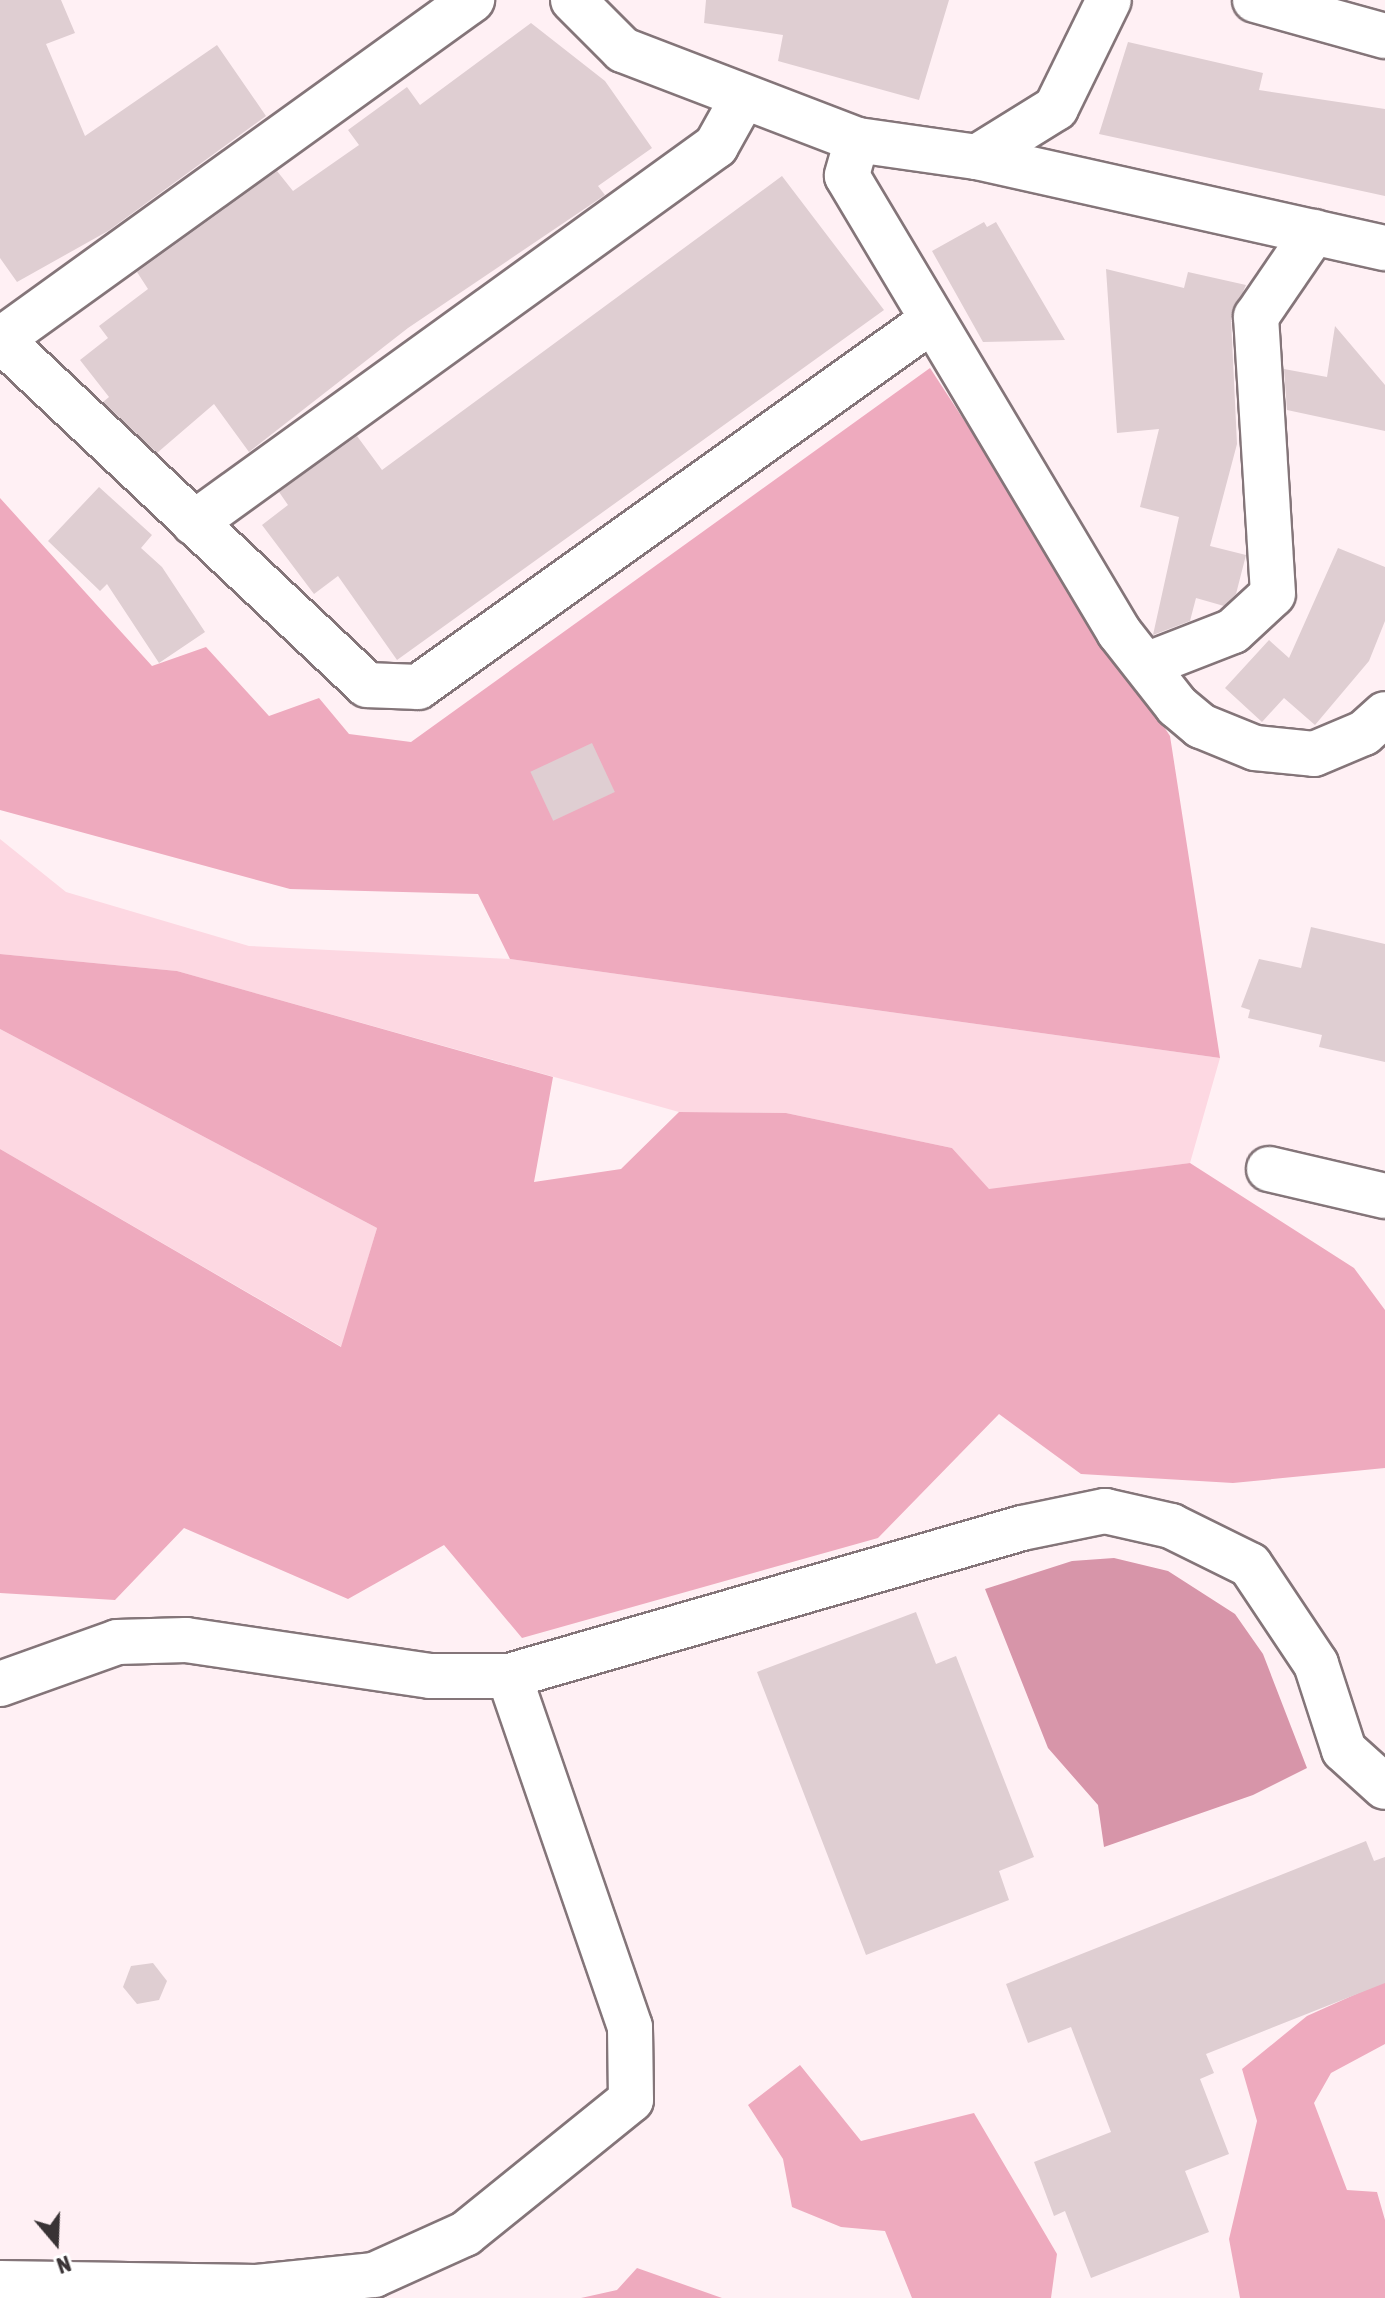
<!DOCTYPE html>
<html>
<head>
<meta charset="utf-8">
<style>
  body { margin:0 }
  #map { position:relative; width:1385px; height:2298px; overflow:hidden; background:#fff0f4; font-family:"Asap Condensed",sans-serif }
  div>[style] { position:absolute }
  .green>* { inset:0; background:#fdd8e2 }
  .forest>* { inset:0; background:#eeaabe }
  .water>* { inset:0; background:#d795a9 }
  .building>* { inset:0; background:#dfced2; transform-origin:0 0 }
  .roads { filter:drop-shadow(2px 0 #847579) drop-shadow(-2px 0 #847579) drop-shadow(0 2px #847579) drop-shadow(0 -2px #847579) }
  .minor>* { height:44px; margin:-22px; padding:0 22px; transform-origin:22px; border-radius:22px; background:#fff }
  .tertiary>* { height:44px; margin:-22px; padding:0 22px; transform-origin:22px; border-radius:22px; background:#fff }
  span { translate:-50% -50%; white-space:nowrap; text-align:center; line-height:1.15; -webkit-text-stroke:7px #fff; paint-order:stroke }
  .north { position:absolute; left:16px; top:2202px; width:80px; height:80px; -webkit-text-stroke:6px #fff; paint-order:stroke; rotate:161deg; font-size:22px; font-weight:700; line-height:32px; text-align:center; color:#393335 }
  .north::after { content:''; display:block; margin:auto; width:28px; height:36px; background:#393335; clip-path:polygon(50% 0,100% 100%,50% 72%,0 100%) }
</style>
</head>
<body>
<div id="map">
  <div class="green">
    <div style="clip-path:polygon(0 839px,66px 892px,249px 946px,510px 959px,1220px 1058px,1190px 1163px,989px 1190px,952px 1148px,786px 1113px,679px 1112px,177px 971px,0 954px)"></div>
    <div style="clip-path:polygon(0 1029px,377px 1228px,342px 1347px,0 1149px)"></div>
  </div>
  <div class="forest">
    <div style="clip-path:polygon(930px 368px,1170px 736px,1220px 1058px,510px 959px,478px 894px,290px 889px,0 810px,0 498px,152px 666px,206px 647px,269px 716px,319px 698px,349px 734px,411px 742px)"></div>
    <div style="clip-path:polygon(0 954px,177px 971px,553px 1077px,534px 1182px,621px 1169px,679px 1112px,786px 1113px,952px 1148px,989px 1189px,1190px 1163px,1354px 1268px,1385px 1310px,1385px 1468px,1233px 1483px,1081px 1474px,999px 1414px,878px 1538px,522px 1638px,444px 1545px,348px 1599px,184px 1528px,115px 1600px,0 1593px,0 1149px,341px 1347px,377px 1228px,0 1029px)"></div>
    <div style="clip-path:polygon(1385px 1981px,1385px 2044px,1331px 2073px,1314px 2103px,1347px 2190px,1377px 2192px,1385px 2220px,1385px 2298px,1240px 2298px,1229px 2239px,1257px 2121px,1242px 2069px,1307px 2016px)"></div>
    <div style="clip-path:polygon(800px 2065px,861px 2141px,974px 2113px,1057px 2254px,1051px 2298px,912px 2298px,885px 2231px,841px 2227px,792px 2207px,783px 2159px,748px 2105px)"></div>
    <div style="clip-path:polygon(637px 2268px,722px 2298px,581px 2298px,617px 2290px)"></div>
  </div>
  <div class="water">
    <div style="clip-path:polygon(1114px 1558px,1168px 1571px,1235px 1614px,1263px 1654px,1307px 1768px,1253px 1795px,1104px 1847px,1098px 1805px,1048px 1748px,985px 1589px,1072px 1561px)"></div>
  </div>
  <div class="building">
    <div style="clip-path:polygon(0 0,61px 0,75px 33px,46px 44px,85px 136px,217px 45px,266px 116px,108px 231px,17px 282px,0 258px)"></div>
    <div style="clip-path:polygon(706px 0,949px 0,919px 100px,778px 61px,783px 35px,704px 23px)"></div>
    <div style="clip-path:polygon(531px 23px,605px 81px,652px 148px,598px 186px,605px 195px,408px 328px,249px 452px,214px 404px,157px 453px,103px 402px,109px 397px,80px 360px,108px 338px,99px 326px,148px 289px,137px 272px,277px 171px,293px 191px,359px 145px,348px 130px,407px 87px,420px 105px)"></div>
    <div style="clip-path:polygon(1128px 42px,1263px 73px,1259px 90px,1385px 109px,1385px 196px,1099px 134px)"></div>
    <div style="clip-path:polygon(782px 176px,884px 310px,397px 660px,338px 576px,314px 594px,262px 525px,288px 505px,279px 492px,357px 436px,382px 470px)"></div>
    <div style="clip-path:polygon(984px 222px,987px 227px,996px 222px,1065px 340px,983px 342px,932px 251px)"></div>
    <div style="clip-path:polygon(1106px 269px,1184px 288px,1188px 272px,1246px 285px,1231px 319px,1237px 444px,1210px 546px,1246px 555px,1236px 594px,1224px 606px,1196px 598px,1190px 621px,1153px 635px,1179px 517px,1140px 507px,1159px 429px,1117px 433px)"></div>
    <div style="clip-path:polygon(1335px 326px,1385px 385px,1385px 431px,1287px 410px,1284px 369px,1327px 377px)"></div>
    <div style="clip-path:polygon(99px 487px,152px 535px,141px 548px,162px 567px,205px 632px,159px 663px,107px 584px,100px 591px,48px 541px)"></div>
    <div style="clip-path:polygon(1338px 548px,1385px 567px,1385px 621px,1369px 661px,1315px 725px,1284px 698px,1262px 722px,1225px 688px,1269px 640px,1289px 658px)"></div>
    <div style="left:592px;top:743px;width:54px;height:68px;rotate:65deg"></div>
    <div style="clip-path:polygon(1311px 927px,1385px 944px,1385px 1062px,1319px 1047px,1322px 1035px,1248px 1018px,1250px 1010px,1241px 1007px,1259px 959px,1301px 968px)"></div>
    <div style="clip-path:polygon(916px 1612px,936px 1664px,956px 1656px,1034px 1857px,999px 1871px,1009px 1900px,866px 1955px,757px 1672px)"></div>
    <div style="clip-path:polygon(1366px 1841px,1374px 1861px,1385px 1857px,1385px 1983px,1206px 2054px,1214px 2073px,1200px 2079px,1229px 2154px,1185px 2171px,1209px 2232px,1091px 2278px,1065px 2211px,1054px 2216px,1034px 2162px,1111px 2132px,1071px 2027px,1028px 2043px,1006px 1984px)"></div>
    <div style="clip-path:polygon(153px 1963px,167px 1981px,159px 2000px,137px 2004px,123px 1987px,131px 1966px)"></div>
  </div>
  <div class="roads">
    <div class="minor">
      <div style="left:1255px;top:0;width:135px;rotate:15.5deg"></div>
      <div style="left:857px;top:140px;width:37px;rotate:106deg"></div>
      <div style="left:847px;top:176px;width:531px;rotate:59.18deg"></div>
      <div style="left:1119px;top:632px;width:94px;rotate:51.9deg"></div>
      <div style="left:1177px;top:706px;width:31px;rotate:40deg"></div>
      <div style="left:1201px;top:726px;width:58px;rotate:22.2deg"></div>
      <div style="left:1255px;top:748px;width:59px;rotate:5.8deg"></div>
      <div style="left:1314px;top:754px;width:54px;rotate:-22.8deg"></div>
      <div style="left:1364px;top:733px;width:28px;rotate:-42deg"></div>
      <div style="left:977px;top:157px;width:93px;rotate:-31.8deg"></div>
      <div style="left:1056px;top:108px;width:120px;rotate:-63.9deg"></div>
      <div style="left:0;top:339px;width:504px;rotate:43.31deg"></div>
      <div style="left:367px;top:685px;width:51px;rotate:2.2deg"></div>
      <div style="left:418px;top:687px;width:630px;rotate:-35.51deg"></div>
      <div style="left:0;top:340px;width:582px;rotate:-35.77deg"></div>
      <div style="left:194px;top:523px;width:644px;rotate:-35.84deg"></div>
      <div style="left:716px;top:146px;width:51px;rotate:-60.9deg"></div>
      <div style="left:1146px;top:665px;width:93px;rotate:-21.3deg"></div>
      <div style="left:1233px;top:631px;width:54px;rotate:-42.8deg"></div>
      <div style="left:1273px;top:594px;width:278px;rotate:-93.5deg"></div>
      <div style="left:1256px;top:317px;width:103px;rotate:-55.7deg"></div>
      <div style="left:1269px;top:1169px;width:119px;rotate:13.1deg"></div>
      <div style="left:0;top:1684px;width:124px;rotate:-19.7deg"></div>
      <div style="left:117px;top:1642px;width:69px;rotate:-1.7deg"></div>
      <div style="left:186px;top:1640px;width:247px;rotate:8.4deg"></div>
      <div style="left:430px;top:1676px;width:79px"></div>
      <div style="left:509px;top:1676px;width:534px;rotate:-16.09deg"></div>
      <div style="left:1022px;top:1528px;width:85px;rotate:-11.6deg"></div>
      <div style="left:1105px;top:1511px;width:68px;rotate:12.8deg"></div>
      <div style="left:1171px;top:1526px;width:88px;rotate:26.3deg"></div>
      <div style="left:1250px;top:1565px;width:119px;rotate:56.3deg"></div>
      <div style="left:1316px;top:1664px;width:90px;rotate:72deg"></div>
      <div style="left:1344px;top:1750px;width:55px;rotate:42.1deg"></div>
      <div style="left:0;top:2283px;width:257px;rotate:0.9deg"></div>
      <div style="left:257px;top:2287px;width:118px;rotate:-5.9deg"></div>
      <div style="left:374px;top:2275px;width:100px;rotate:-24.3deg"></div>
      <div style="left:465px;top:2234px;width:213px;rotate:-38.9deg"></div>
      <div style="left:631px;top:2100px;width:73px;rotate:-90.8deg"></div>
      <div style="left:630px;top:2027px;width:371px;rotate:-109deg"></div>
    </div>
    <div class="tertiary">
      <div style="left:573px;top:0;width:71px;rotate:45deg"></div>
      <div style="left:623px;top:50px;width:251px;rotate:21deg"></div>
      <div style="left:857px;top:140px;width:121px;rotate:8.1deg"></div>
      <div style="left:977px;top:157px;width:418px;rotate:12.6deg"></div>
    </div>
  </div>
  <div class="north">N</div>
</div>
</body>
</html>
